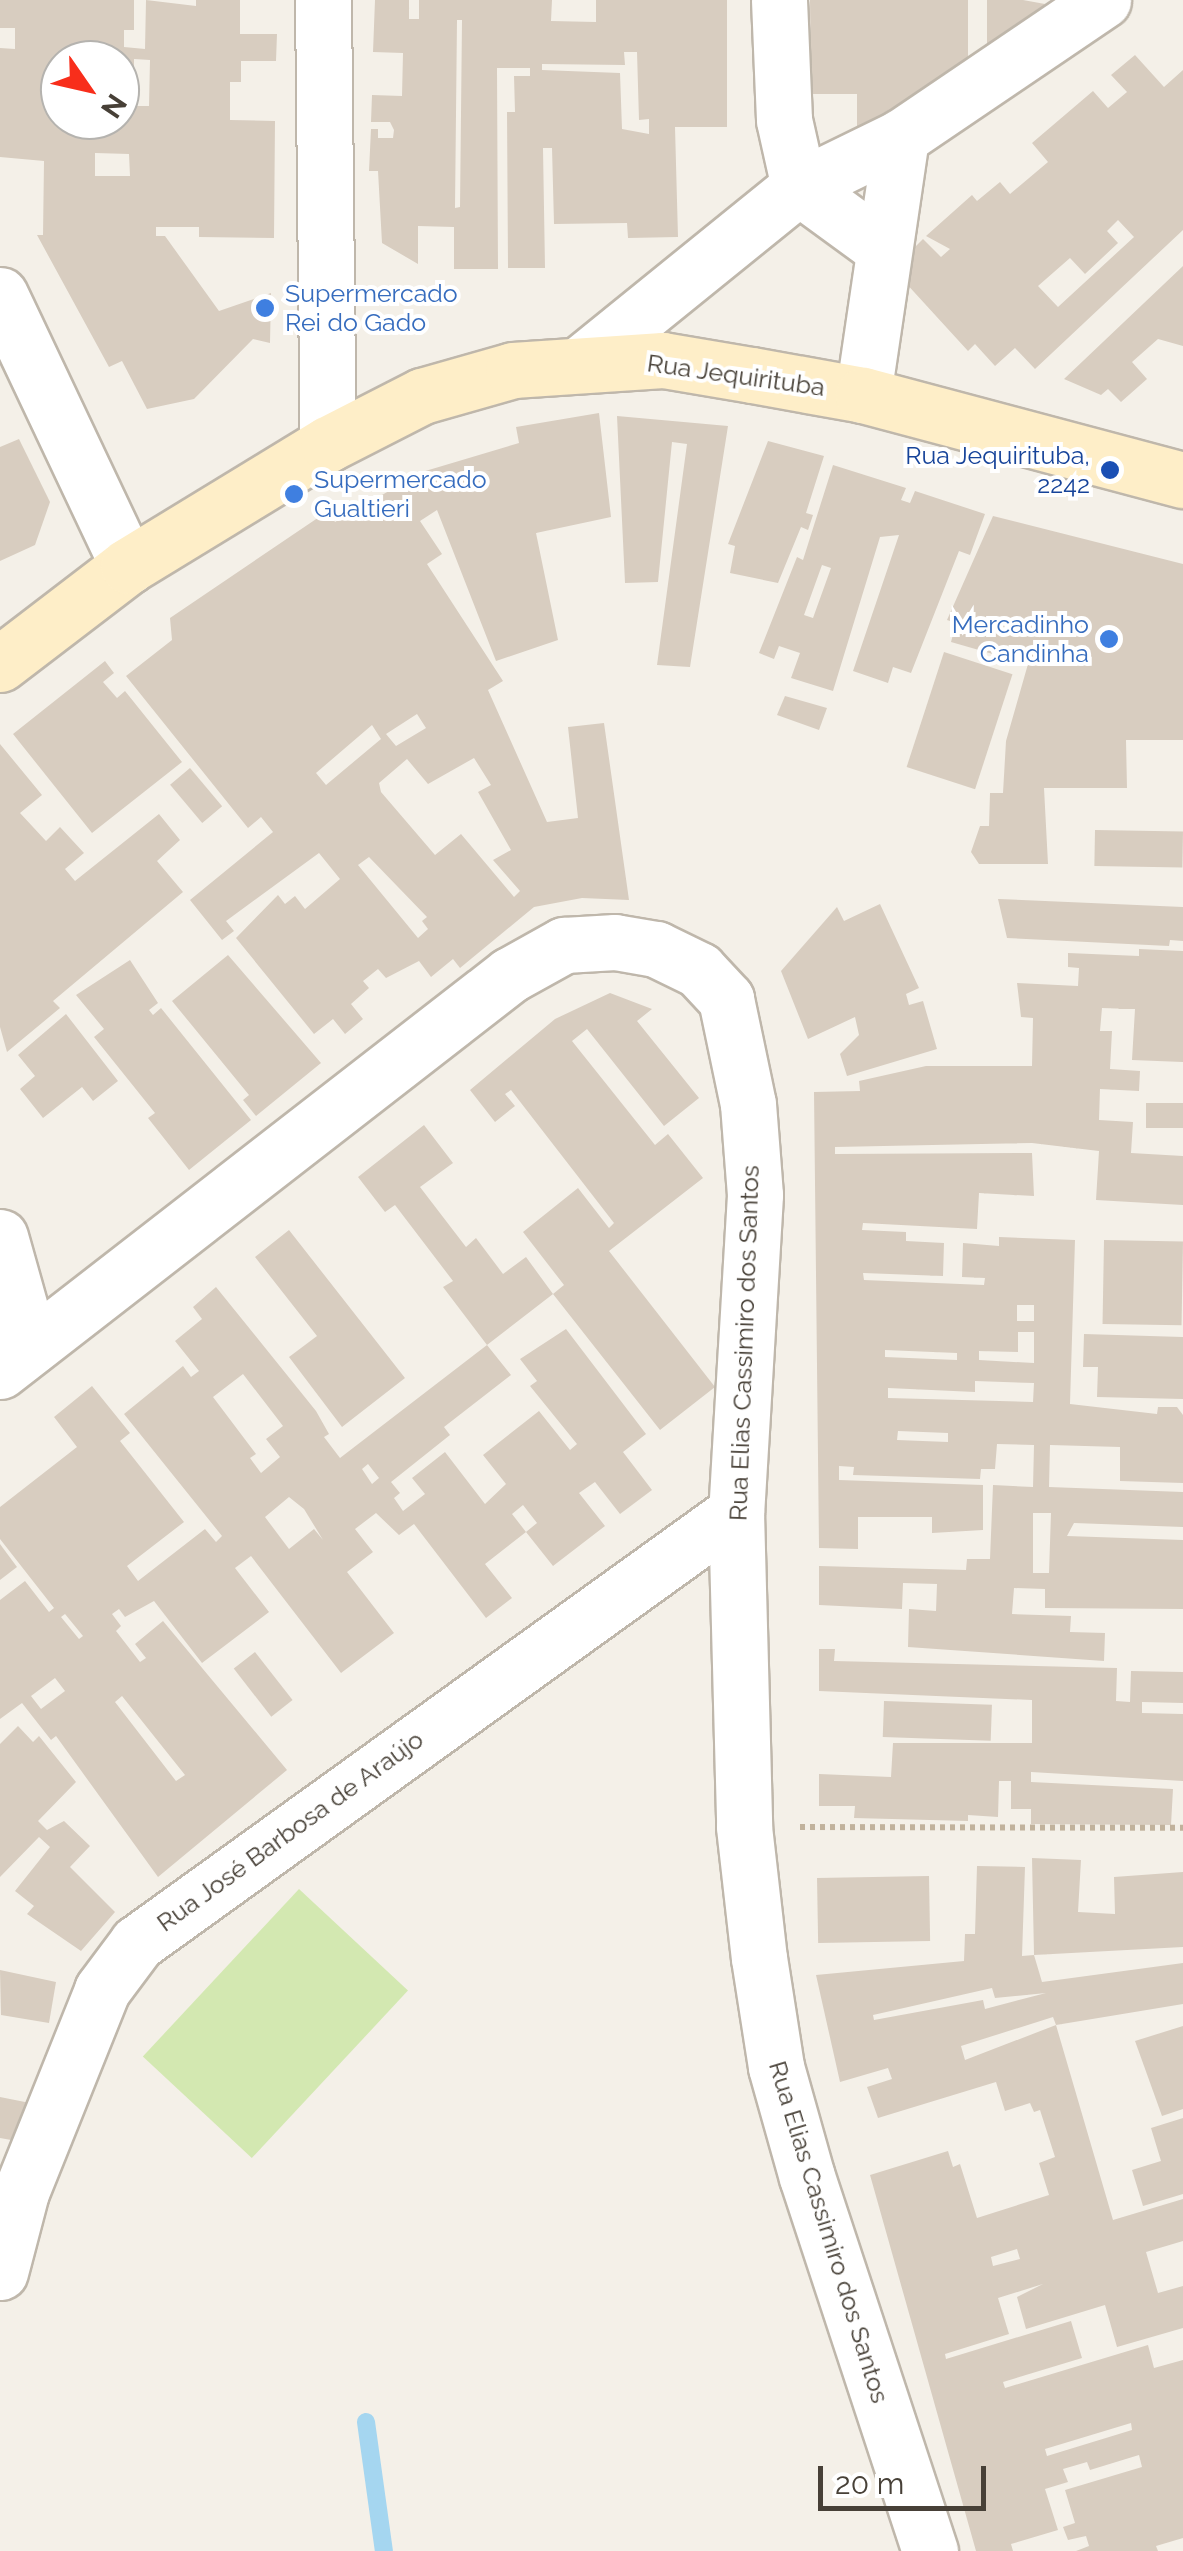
<!DOCTYPE html>
<html>
<head>
<meta charset="utf-8">
<style>
  body { margin:0 }
  #map { position:relative; width:1183px; height:2551px; overflow:hidden; background:#f4f0e8; font-family:Raleway,sans-serif }
  div>[style] { position:absolute }
  .green>* { inset:0; background:#d3e8b1; transform-origin:0 0 }
  .stream>* { height:18px; margin:-9px; padding:0 9px; transform-origin:9px; border-radius:9px; background:#a5d6f0 }
  .building>* { inset:0; background:#d8cdc0; transform-origin:0 0 }
  .path>* { height:6px; margin-top:-3px; transform-origin:0; background:repeating-linear-gradient(90deg,#c1b29c 0 5px,transparent 0 10px) }
  .roads { filter:drop-shadow(2px 0 #bfb7ab) drop-shadow(-2px 0 #bfb7ab) drop-shadow(0 2px #bfb7ab) drop-shadow(0 -2px #bfb7ab) }
  .street>* { height:55px; margin:-27.5px; padding:0 27.5px; transform-origin:27.5px; border-radius:27.5px; background:#fff }
  .secondary>* { height:55px; margin:-27.5px; padding:0 27.5px; transform-origin:27.5px; border-radius:27.5px; background:#feeec8 }
  .dots>* { width:28px; height:28px; translate:-50% -50%; box-sizing:border-box; border:5px solid #fff; border-radius:50% }
  span { translate:-50% -50%; white-space:nowrap; text-align:center; line-height:1.15; -webkit-text-stroke:8px #fff; paint-order:stroke }
  .shop-label { font-size:25px; color:#366cbe }
  .left { translate:0 -50%; text-align:left }
  .right { translate:-100% -50%; text-align:right }
  .street-label { font-size:25px; color:#474037 }
  .transit-label { font-size:25px; color:#164399 }
  .north { position:absolute; left:40px; top:40px; width:100px; height:100px; box-sizing:border-box; background:#fff; border:2px solid #b5b3af; border-radius:50%; rotate:124deg; font-size:28px; font-weight:700; line-height:40px; text-align:center; color:#474037 }
  .north::after { content:''; display:block; margin:auto; width:35px; height:45px; background:#f82e1b; clip-path:polygon(50% 0,100% 100%,50% 72%,0 100%) }
  .scale { position:absolute; left:818px; top:2466px; width:168px; height:45px; box-sizing:border-box; border:5px solid #474037; border-top:0; padding-left:12px; font-size:30px; line-height:35px; white-space:nowrap; color:#474037; -webkit-text-stroke:8px #fff; paint-order:stroke }
</style>
</head>
<body>
<div id="map">
  <div class="green">
    <div style="left:299px;top:1889px;width:149px;height:229px;rotate:43deg"></div>
  </div>
  <div class="stream">
    <div style="left:366px;top:2422px;width:130px;rotate:82.1deg"></div>
  </div>
  <div class="building">
    <div style="clip-path:polygon(evenodd,0 0,134px 0,134px 30px,124px 30px,124px 47px,145px 49px,146px 0,196px 6px,196px 0,240px 0,240px 34px,277px 34px,276px 61px,241px 61px,241px 82px,230px 82px,230px 120px,275px 121px,274px 238px,199px 237px,199px 227px,156px 227px,156px 236px,165px 236px,219px 311px,271px 293px,270px 343px,253px 339px,194px 399px,147px 409px,122px 361px,109px 367px,37px 235px,43px 235px,44px 161px,0 157px,0 48px,15px 49px,15px 28px,0 28px,0 0,134px 59px,150px 60px,149px 106px,134px 106px,134px 59px,0 0,60px 60px,120px 60px,120px 120px,60px 120px,60px 60px,0 0,95px 153px,129px 154px,130px 176px,95px 176px,95px 153px)"></div>
    <div style="clip-path:polygon(evenodd,375px 0,409px 0,409px 19px,419px 19px,419px 0,552px 0,551px 21px,596px 22px,596px 0,727px 0,727px 127px,675px 127px,678px 237px,628px 238px,627px 223px,554px 224px,552px 148px,543px 148px,545px 268px,508px 268px,507px 112px,515px 112px,514px 76px,530px 76px,530px 68px,497px 68px,498px 269px,454px 269px,454px 227px,418px 226px,418px 264px,382px 243px,378px 171px,369px 171px,371px 129px,378px 129px,378px 138px,393px 138px,394px 130px,390px 122px,371px 122px,372px 95px,402px 96px,403px 53px,373px 52px,375px 0,457px 20px,462px 20px,460px 207px,455px 208px,457px 20px,375px 0,624px 52px,637px 52px,639px 120px,649px 119px,649px 134px,622px 129px,620px 73px,542px 70px,542px 64px,625px 65px,624px 52px)"></div>
    <div style="clip-path:polygon(810px 0,968px 0,968px 73px,857px 129px,857px 94px,811px 94px)"></div>
    <div style="clip-path:polygon(987px 0,1023px 0,1045px 4px,987px 56px)"></div>
    <div style="clip-path:polygon(evenodd,1135px 55px,1164px 87px,1183px 70px,1183px 230px,1035px 369px,1015px 348px,995px 366px,975px 344px,968px 351px,893px 269px,923px 239px,941px 257px,950px 249px,926px 236px,972px 195px,977px 201px,1000px 182px,1010px 194px,1048px 162px,1032px 143px,1093px 91px,1108px 108px,1127px 92px,1111px 75px,1135px 55px,1118px 220px,1134px 237px,1058px 307px,1038px 286px,1070px 258px,1085px 274px,1118px 243px,1107px 231px,1118px 220px)"></div>
    <div style="clip-path:polygon(1183px 266px,1183px 346px,1158px 339px,1132px 362px,1147px 379px,1121px 402px,1108px 389px,1101px 395px,1064px 379px)"></div>
    <div style="clip-path:polygon(evenodd,599px 413px,611px 517px,536px 533px,558px 640px,496px 661px,437px 510px,420px 521px,442px 554px,427px 564px,503px 681px,488px 690px,547px 822px,578px 818px,568px 727px,604px 723px,629px 900px,582px 898px,534px 907px,460px 968px,453px 959px,431px 977px,419px 961px,386px 978px,378px 969px,363px 981px,369px 988px,351px 1004px,363px 1019px,345px 1034px,333px 1019px,314px 1034px,236px 938px,278px 895px,285px 904px,295px 896px,305px 909px,340px 879px,319px 853px,226px 921px,234px 931px,222px 940px,190px 900px,273px 832px,261px 817px,248px 828px,126px 676px,172px 640px,170px 618px,328px 511px,335px 522px,422px 472px,519px 443px,516px 427px,599px 413px,417px 714px,426px 728px,396px 746px,386px 734px,417px 714px,599px 413px,372px 725px,381px 739px,326px 785px,316px 773px,372px 725px,599px 413px,474px 758px,491px 785px,478px 792px,511px 850px,493px 860px,520px 891px,514px 897px,461px 834px,435px 855px,381px 792px,379px 783px,407px 759px,428px 784px,474px 758px,599px 413px,369px 857px,427px 917px,422px 921px,428px 929px,418px 938px,358px 865px,369px 857px)"></div>
    <div style="clip-path:polygon(617px 416px,728px 426px,690px 667px,657px 665px,687px 444px,672px 442px,658px 582px,625px 583px)"></div>
    <div style="clip-path:polygon(19px 439px,50px 502px,35px 545px,0 561px,0 447px)"></div>
    <div style="clip-path:polygon(768px 441px,824px 456px,806px 513px,813px 515px,808px 530px,801px 527px,778px 583px,730px 573px,735px 546px,728px 544px)"></div>
    <div style="clip-path:polygon(evenodd,833px 465px,906px 488px,901px 500px,910px 503px,915px 491px,985px 514px,970px 555px,959px 551px,911px 673px,893px 667px,888px 683px,853px 671px,899px 535px,880px 537px,833px 691px,791px 678px,800px 653px,779px 646px,774px 659px,759px 653px,797px 557px,803px 560px,833px 465px,822px 565px,831px 568px,813px 618px,804px 615px,822px 565px)"></div>
    <div style="clip-path:polygon(993px 516px,1183px 564px,1183px 740px,1126px 740px,1127px 788px,1044px 788px,1048px 864px,979px 864px,971px 852px,980px 826px,989px 826px,990px 793px,1003px 793px,1006px 741px,1028px 664px,951px 642px,956px 623px,947px 620px)"></div>
    <div style="left:944px;top:652px;width:72px;height:121px;rotate:18deg"></div>
    <div style="clip-path:polygon(105px 661px,114px 673px,103px 682px,117px 698px,125px 691px,182px 762px,92px 833px,13px 734px)"></div>
    <div style="clip-path:polygon(785px 696px,827px 708px,819px 730px,777px 715px)"></div>
    <div style="clip-path:polygon(0 744px,42px 795px,20px 813px,46px 841px,60px 827px,84px 853px,65px 869px,75px 881px,159px 814px,180px 840px,157px 861px,183px 892px,53px 1001px,60px 1008px,7px 1052px,0 1027px)"></div>
    <div style="left:190px;top:768px;width:50px;height:26px;rotate:50deg"></div>
    <div style="left:1095px;top:830px;width:88px;height:36px;rotate:1deg"></div>
    <div style="clip-path:polygon(998px 899px,1183px 907px,1183px 941px,1170px 940px,1169px 946px,1007px 938px)"></div>
    <div style="clip-path:polygon(880px 904px,919px 988px,906px 994px,909px 1005px,923px 1001px,937px 1049px,847px 1076px,840px 1054px,859px 1035px,855px 1017px,808px 1039px,781px 971px,837px 907px,844px 921px)"></div>
    <div style="clip-path:polygon(evenodd,1139px 949px,1183px 951px,1183px 1062px,1132px 1060px,1135px 1009px,1102px 1008px,1100px 1031px,1112px 1031px,1110px 1069px,1140px 1071px,1139px 1091px,1100px 1089px,1099px 1120px,1133px 1122px,1131px 1153px,1183px 1156px,1183px 1205px,1096px 1200px,1099px 1151px,1032px 1143px,835px 1147px,835px 1154px,1032px 1153px,1034px 1196px,979px 1193px,977px 1229px,863px 1223px,862px 1230px,906px 1232px,906px 1241px,944px 1243px,943px 1276px,863px 1273px,864px 1280px,984px 1285px,985px 1278px,962px 1277px,963px 1243px,999px 1246px,999px 1237px,1075px 1240px,1070px 1404px,1157px 1414px,1158px 1407px,1177px 1407px,1183px 1415px,1183px 1483px,1120px 1481px,1120px 1447px,1050px 1445px,1049px 1487px,1183px 1492px,1183px 1527px,1074px 1523px,1067px 1536px,1183px 1540px,1183px 1609px,1045px 1608px,1045px 1589px,1014px 1588px,1012px 1614px,1071px 1616px,1070px 1632px,1105px 1633px,1104px 1661px,908px 1647px,909px 1609px,936px 1611px,937px 1584px,903px 1583px,902px 1609px,819px 1605px,819px 1566px,966px 1570px,967px 1559px,990px 1559px,993px 1485px,1033px 1487px,1034px 1445px,997px 1444px,995px 1469px,981px 1469px,980px 1479px,853px 1475px,854px 1467px,839px 1466px,839px 1480px,983px 1485px,983px 1530px,932px 1533px,932px 1517px,858px 1517px,858px 1549px,819px 1548px,814px 1092px,860px 1091px,859px 1081px,926px 1066px,1032px 1066px,1033px 1018px,1021px 1017px,1017px 983px,1078px 986px,1079px 968px,1068px 967px,1068px 953px,1139px 956px,1139px 949px,1017px 1305px,1034px 1305px,1034px 1321px,1017px 1321px,1017px 1305px,1139px 949px,1018px 1332px,1034px 1332px,1034px 1363px,979px 1360px,979px 1351px,1018px 1352px,1018px 1332px,1139px 949px,885px 1350px,957px 1353px,957px 1360px,885px 1357px,885px 1350px,1139px 949px,975px 1381px,1034px 1383px,1033px 1402px,888px 1398px,888px 1388px,975px 1392px,975px 1381px,1139px 949px,898px 1431px,948px 1433px,948px 1442px,897px 1440px,898px 1431px,1139px 949px,1033px 1513px,1051px 1513px,1049px 1573px,1033px 1573px,1033px 1513px)"></div>
    <div style="clip-path:polygon(228px 955px,321px 1063px,256px 1116px,243px 1100px,249px 1095px,172px 1001px)"></div>
    <div style="clip-path:polygon(130px 960px,158px 1003px,149px 1010px,153px 1015px,161px 1008px,251px 1120px,189px 1170px,148px 1118px,155px 1113px,94px 1037px,104px 1029px,76px 995px)"></div>
    <div style="clip-path:polygon(610px 993px,652px 1009px,637px 1021px,699px 1098px,664px 1126px,587px 1029px,572px 1041px,655px 1145px,668px 1134px,703px 1178px,609px 1251px,715px 1387px,660px 1430px,553px 1294px,564px 1285px,523px 1232px,578px 1188px,609px 1228px,614px 1223px,511px 1090px,505px 1094px,515px 1106px,495px 1122px,470px 1090px,555px 1019px)"></div>
    <div style="clip-path:polygon(66px 1014px,118px 1081px,93px 1101px,82px 1087px,43px 1118px,20px 1089px,35px 1076px,18px 1055px)"></div>
    <div style="left:1146px;top:1103px;width:37px;height:25px"></div>
    <div style="clip-path:polygon(evenodd,424px 1125px,453px 1163px,420px 1187px,466px 1247px,476px 1238px,503px 1274px,526px 1257px,553px 1294px,487px 1345px,511px 1375px,444px 1427px,450px 1435px,391px 1482px,400px 1493px,394px 1498px,403px 1511px,425px 1494px,412px 1478px,445px 1452px,485px 1504px,506px 1484px,483px 1455px,539px 1411px,570px 1450px,577px 1444px,530px 1386px,537px 1381px,520px 1359px,566px 1329px,646px 1434px,623px 1452px,652px 1490px,620px 1514px,595px 1482px,579px 1493px,605px 1526px,553px 1566px,526px 1532px,537px 1523px,523px 1505px,512px 1514px,526px 1532px,485px 1564px,512px 1598px,486px 1618px,414px 1524px,399px 1535px,376px 1513px,355px 1529px,373px 1552px,347px 1572px,394px 1633px,341px 1673px,251px 1556px,235px 1568px,269px 1612px,202px 1663px,154px 1601px,125px 1617px,119px 1609px,112px 1614px,121px 1626px,116px 1631px,140px 1662px,146px 1658px,135px 1644px,163px 1621px,287px 1770px,158px 1877px,56px 1736px,51px 1740px,22px 1703px,0 1719px,0 1600px,25px 1581px,49px 1612px,54px 1608px,0 1539px,0 1507px,77px 1447px,54px 1417px,92px 1386px,130px 1433px,120px 1441px,184px 1522px,127px 1566px,138px 1581px,205px 1529px,216px 1542px,222px 1536px,124px 1414px,183px 1366px,191px 1377px,199px 1371px,175px 1341px,202px 1319px,193px 1307px,216px 1287px,316px 1411px,329px 1434px,324px 1437px,340px 1458px,487px 1345px,443px 1287px,453px 1281px,395px 1205px,385px 1212px,358px 1177px,424px 1125px,243px 1374px,283px 1426px,266px 1439px,280px 1457px,261px 1473px,250px 1458px,256px 1454px,213px 1397px,243px 1374px,424px 1125px,368px 1464px,379px 1478px,372px 1484px,362px 1469px,368px 1464px,424px 1125px,289px 1497px,304px 1509px,323px 1540px,314px 1529px,289px 1549px,265px 1517px,289px 1497px,424px 1125px,65px 1614px,83px 1636px,79px 1639px,61px 1617px,65px 1614px,424px 1125px,55px 1678px,65px 1691px,41px 1709px,31px 1696px,55px 1678px,424px 1125px,122px 1696px,185px 1775px,176px 1781px,115px 1702px,122px 1696px)"></div>
    <div style="clip-path:polygon(289px 1230px,405px 1378px,342px 1427px,289px 1357px,317px 1336px,255px 1257px)"></div>
    <div style="left:1104px;top:1240px;width:79px;height:84px;rotate:1deg"></div>
    <div style="clip-path:polygon(1084px 1334px,1183px 1337px,1183px 1399px,1097px 1397px,1098px 1367px,1083px 1367px)"></div>
    <div style="clip-path:polygon(0 1544px,17px 1567px,0 1580px)"></div>
    <div style="clip-path:polygon(819px 1649px,835px 1649px,834px 1661px,1117px 1668px,1116px 1701px,1130px 1702px,1131px 1671px,1183px 1672px,1183px 1703px,1142px 1702px,1142px 1713px,1183px 1714px,1183px 1781px,1031px 1772px,1031px 1782px,1173px 1789px,1171px 1825px,1031px 1824px,1031px 1809px,1011px 1809px,1011px 1781px,999px 1781px,998px 1817px,968px 1815px,968px 1821px,854px 1818px,855px 1806px,819px 1806px,819px 1774px,891px 1777px,893px 1743px,1032px 1743px,1032px 1700px,819px 1691px)"></div>
    <div style="left:255px;top:1652px;width:61px;height:27px;rotate:52deg"></div>
    <div style="left:884px;top:1701px;width:108px;height:36px;rotate:2deg"></div>
    <div style="clip-path:polygon(18px 1726px,33px 1742px,39px 1736px,76px 1782px,38px 1821px,47px 1830px,64px 1821px,90px 1846px,70px 1867px,115px 1912px,81px 1951px,27px 1914px,34px 1906px,15px 1891px,50px 1847px,39px 1837px,0 1877px,0 1744px)"></div>
    <div style="clip-path:polygon(evenodd,1032px 1858px,1081px 1860px,1078px 1912px,1115px 1914px,1114px 1877px,1183px 1872px,1183px 1947px,1034px 1955px,1042px 1982px,1183px 1963px,1183px 2004px,1056px 2025px,1113px 2220px,1183px 2199px,1183px 2241px,1146px 2252px,1158px 2293px,1183px 2286px,1183px 2328px,1117px 2347px,1105px 2305px,1026px 2329px,1017px 2297px,1043px 2284px,998px 2298px,1009px 2334px,945px 2354px,946px 2359px,1071px 2321px,1082px 2358px,1003px 2382px,1005px 2388px,1148px 2345px,1154px 2368px,1183px 2360px,1183px 2538px,1156px 2546px,1158px 2551px,1076px 2551px,1089px 2546px,1086px 2536px,1068px 2540px,1063px 2527px,1075px 2523px,1065px 2490px,1142px 2467px,1139px 2455px,1090px 2470px,1087px 2462px,1063px 2469px,1068px 2482px,1045px 2489px,1058px 2530px,1011px 2544px,1013px 2551px,976px 2551px,870px 2175px,948px 2151px,953px 2167px,960px 2164px,977px 2218px,1049px 2195px,1039px 2163px,1055px 2157px,1040px 2110px,1034px 2112px,1030px 2103px,1005px 2111px,996px 2082px,878px 2118px,867px 2087px,892px 2079px,888px 2068px,840px 2082px,816px 1975px,964px 1961px,965px 1934px,975px 1934px,977px 1866px,1025px 1867px,1022px 1956px,1034px 1955px,1032px 1858px,992px 1988px,995px 1998px,1046px 1993px,985px 2009px,983px 2000px,874px 2020px,873px 2015px,992px 1988px,1032px 1858px,1053px 2017px,1056px 2025px,965px 2060px,961px 2046px,1053px 2017px,1032px 1858px,1017px 2249px,1020px 2259px,993px 2266px,991px 2257px,1017px 2249px,1032px 1858px,1131px 2423px,1132px 2430px,1047px 2456px,1045px 2449px,1131px 2423px)"></div>
    <div style="left:929px;top:1876px;width:65px;height:112px;rotate:89deg"></div>
    <div style="clip-path:polygon(0 1970px,56px 1982px,49px 2023px,1px 2015px)"></div>
    <div style="clip-path:polygon(1183px 2026px,1183px 2109px,1162px 2116px,1135px 2041px)"></div>
    <div style="clip-path:polygon(0 2097px,35px 2104px,28px 2143px,0 2138px)"></div>
    <div style="clip-path:polygon(1183px 2118px,1183px 2194px,1143px 2206px,1132px 2170px,1161px 2161px,1151px 2128px)"></div>
  </div>
  <div class="path">
    <div style="left:800px;top:1827px;width:383px;rotate:0.1deg"></div>
  </div>
  <div class="roads">
    <div class="street">
      <div style="left:323px;top:0;width:444px;rotate:89.4deg"></div>
      <div style="left:779px;top:0;width:120px;rotate:87.6deg"></div>
      <div style="left:784px;top:120px;width:69px;rotate:77.4deg"></div>
      <div style="left:799px;top:187px;width:100px;rotate:36.1deg"></div>
      <div style="left:0;top:295px;width:300px;rotate:64.7deg"></div>
      <div style="left:584px;top:361px;width:277px;rotate:-39deg"></div>
      <div style="left:799px;top:187px;width:114px;rotate:-26.1deg"></div>
      <div style="left:901px;top:137px;width:244px;rotate:-34.1deg"></div>
      <div style="left:863px;top:395px;width:261px;rotate:-81.6deg"></div>
      <div style="left:0;top:1237px;width:114px;rotate:74.3deg"></div>
      <div style="left:0;top:1371px;width:646px;rotate:-37.83deg"></div>
      <div style="left:510px;top:975px;width:62px;rotate:-29.1deg"></div>
      <div style="left:564px;top:945px;width:51px;rotate:-3.4deg"></div>
      <div style="left:615px;top:942px;width:42px;rotate:9.7deg"></div>
      <div style="left:656px;top:949px;width:48px;rotate:26deg"></div>
      <div style="left:699px;top:970px;width:40px;rotate:47deg"></div>
      <div style="left:726px;top:999px;width:107px;rotate:78.2deg"></div>
      <div style="left:748px;top:1104px;width:91px;rotate:85.6deg"></div>
      <div style="left:755px;top:1195px;width:318px;rotate:93.4deg"></div>
      <div style="left:736px;top:1512px;width:315px;rotate:88.5deg"></div>
      <div style="left:744px;top:1827px;width:132px;rotate:83.5deg"></div>
      <div style="left:759px;top:1958px;width:110px;rotate:81.1deg"></div>
      <div style="left:776px;top:2067px;width:114px;rotate:74.3deg"></div>
      <div style="left:807px;top:2177px;width:394px;rotate:71.8deg"></div>
      <div style="left:0;top:2272px;width:83px;rotate:-75.3deg"></div>
      <div style="left:21px;top:2192px;width:218px;rotate:-68.1deg"></div>
      <div style="left:102px;top:1990px;width:59px;rotate:-53.3deg"></div>
      <div style="left:137px;top:1943px;width:738px;rotate:-35.74deg"></div>
    </div>
    <div class="secondary">
      <div style="left:0;top:664px;width:161px;rotate:-37.4deg"></div>
      <div style="left:128px;top:566px;width:234px;rotate:-31.4deg"></div>
      <div style="left:328px;top:444px;width:106px;rotate:-27.1deg"></div>
      <div style="left:422px;top:396px;width:95px;rotate:-15.9deg"></div>
      <div style="left:513px;top:370px;width:150px;rotate:-3.8deg"></div>
      <div style="left:663px;top:360px;width:90px;rotate:9.6deg"></div>
      <div style="left:752px;top:375px;width:113px;rotate:10.2deg"></div>
      <div style="left:863px;top:395px;width:331px;rotate:14.9deg"></div>
    </div>
  </div>
  <div class="dots">
    <div style="left:265px;top:308px;background:#3f7fe0"></div>
    <div style="left:1110px;top:470px;background:#1a4fb4"></div>
    <div style="left:294px;top:494px;background:#3f7fe0"></div>
    <div style="left:1109px;top:639px;background:#3f7fe0"></div>
  </div>
  <div class="shop-label">
    <span class="left" style="left:285px;top:308px">Supermercado<br>Rei do Gado</span>
    <span class="left" style="left:314px;top:494px">Supermercado<br>Gualtieri</span>
    <span class="right" style="left:1089px;top:639px">Mercadinho<br>Candinha</span>
  </div>
  <div class="street-label">
    <span style="left:736px;top:375px;rotate:8deg">Rua Jequirituba</span>
    <span style="left:744px;top:1343px;rotate:-88deg">Rua Elias Cassimiro dos Santos</span>
    <span style="left:290px;top:1831px;rotate:-36deg">Rua José Barbosa de Araújo</span>
    <span style="left:829px;top:2232px;rotate:73deg">Rua Elias Cassimiro dos Santos</span>
  </div>
  <div class="transit-label">
    <span class="right" style="left:1090px;top:470px">Rua Jequirituba,<br>2242</span>
  </div>
  <div class="north">N</div>
  <div class="scale">20 m</div>
</div>
</body>
</html>
